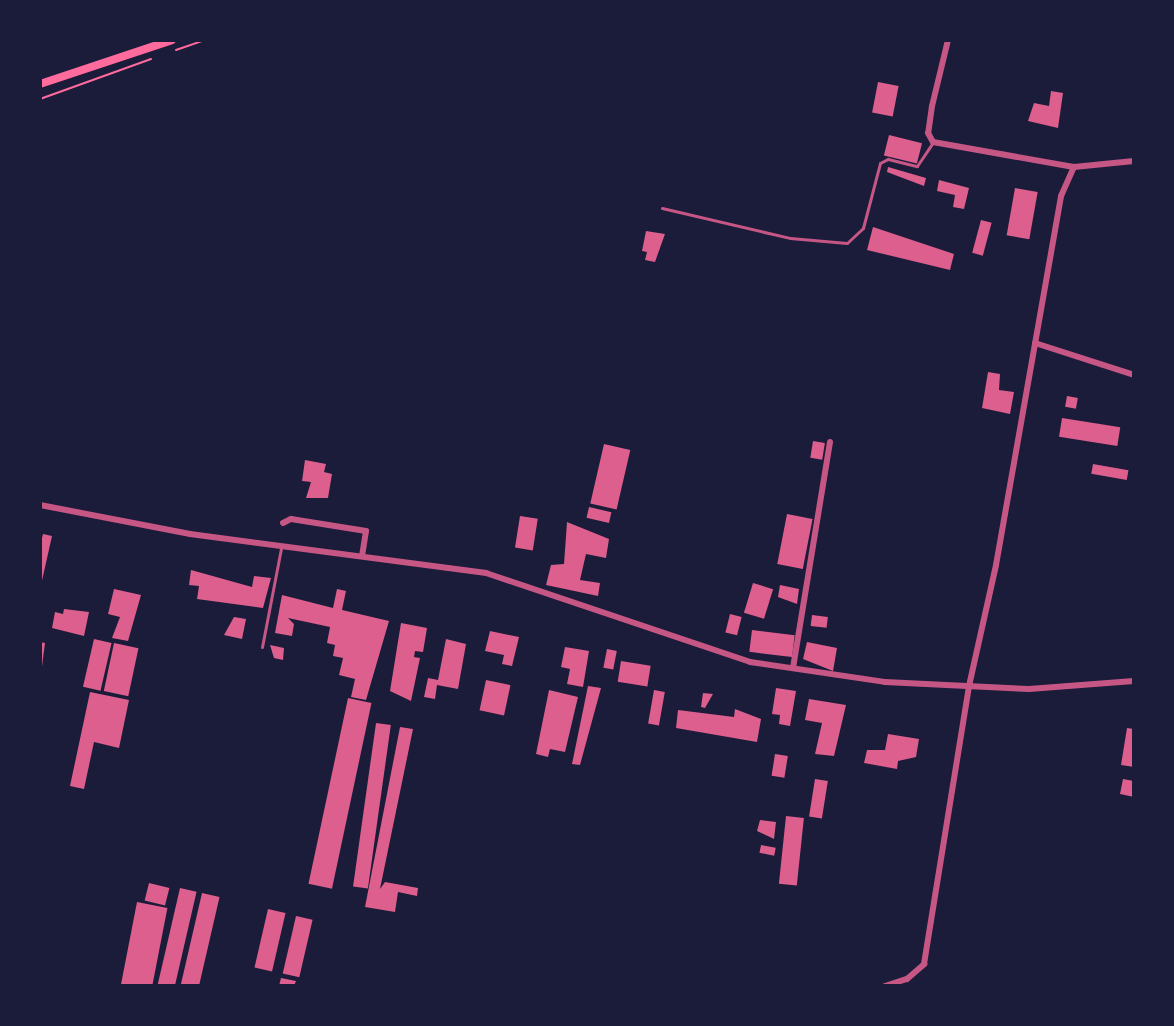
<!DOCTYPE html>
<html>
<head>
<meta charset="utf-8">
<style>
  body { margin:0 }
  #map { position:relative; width:1174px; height:1026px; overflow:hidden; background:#1b1b3a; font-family:"PT Sans",sans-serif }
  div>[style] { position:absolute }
  .building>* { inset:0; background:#dd5f8e; transform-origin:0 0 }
  .path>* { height:2px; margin:-1px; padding:0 1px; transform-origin:1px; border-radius:1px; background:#ff6b9d }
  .service>* { height:3px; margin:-1.5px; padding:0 1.5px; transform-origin:1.5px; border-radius:1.5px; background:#c65784 }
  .minor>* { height:6px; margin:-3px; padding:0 3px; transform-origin:3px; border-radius:3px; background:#c65784 }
  .secondary>* { height:8px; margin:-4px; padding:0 4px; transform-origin:4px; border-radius:4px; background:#ff6b9d }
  span { translate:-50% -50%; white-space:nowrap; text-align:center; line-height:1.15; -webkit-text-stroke:8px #1b1b3a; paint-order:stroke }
  .frame { position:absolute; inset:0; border:42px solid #1b1b3a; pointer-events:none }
</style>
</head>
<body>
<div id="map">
  <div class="building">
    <div style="left:878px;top:82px;width:21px;height:31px;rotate:11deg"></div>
    <div style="clip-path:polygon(1051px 91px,1063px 93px,1058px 128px,1028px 121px,1034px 103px,1049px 106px)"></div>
    <div style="left:889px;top:135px;width:34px;height:21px;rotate:14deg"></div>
    <div style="clip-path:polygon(888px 167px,926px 178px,924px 186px,887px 172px)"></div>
    <div style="clip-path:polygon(939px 180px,969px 188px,964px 209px,953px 207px,955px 195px,937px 191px)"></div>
    <div style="left:1015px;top:188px;width:23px;height:48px;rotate:10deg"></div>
    <div style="left:981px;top:220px;width:11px;height:34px;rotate:15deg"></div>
    <div style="clip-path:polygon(873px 227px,954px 254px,950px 270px,867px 250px)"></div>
    <div style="clip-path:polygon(646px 231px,665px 234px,655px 262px,645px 260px,647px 252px,642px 251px)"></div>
    <div style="clip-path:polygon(988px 372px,1000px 374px,999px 390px,1014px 392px,1010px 414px,982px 408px)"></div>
    <div style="left:1067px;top:396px;width:11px;height:11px;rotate:10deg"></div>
    <div style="left:1062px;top:418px;width:59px;height:19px;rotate:9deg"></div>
    <div style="left:813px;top:441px;width:12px;height:17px;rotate:9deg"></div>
    <div style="left:604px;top:444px;width:27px;height:61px;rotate:13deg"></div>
    <div style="clip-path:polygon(305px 460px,326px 464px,324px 472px,332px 474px,328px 498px,306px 498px,311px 482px,302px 481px)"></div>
    <div style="left:1093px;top:464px;width:36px;height:10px;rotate:10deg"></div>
    <div style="left:589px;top:507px;width:23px;height:11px;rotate:13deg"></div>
    <div style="left:787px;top:514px;width:26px;height:51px;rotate:11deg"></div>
    <div style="left:520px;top:516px;width:18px;height:32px;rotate:9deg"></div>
    <div style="clip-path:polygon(567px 522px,609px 539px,606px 558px,586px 554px,580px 580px,600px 583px,598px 596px,546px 585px,551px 565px,564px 564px)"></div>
    <div style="clip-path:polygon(43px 534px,52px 536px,41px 585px,40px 546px)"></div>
    <div style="clip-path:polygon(191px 570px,252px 587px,254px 576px,271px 578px,263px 608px,197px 599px,199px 586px,189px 585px)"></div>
    <div style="left:753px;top:583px;width:21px;height:31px;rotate:17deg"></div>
    <div style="clip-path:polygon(780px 585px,799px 589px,797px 604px,778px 597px)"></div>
    <div style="clip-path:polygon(114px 589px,141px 595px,128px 641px,112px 638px,120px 617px,108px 614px)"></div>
    <div style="clip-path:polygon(337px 589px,346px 591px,342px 610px,389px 621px,366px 700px,351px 697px,355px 679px,339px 675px,343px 658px,333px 656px,335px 645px,327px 643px,330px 627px,288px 618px,294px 624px,292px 636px,275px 633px,282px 595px,333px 608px)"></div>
    <div style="clip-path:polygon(64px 609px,89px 612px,84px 636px,52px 628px,55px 612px,63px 614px)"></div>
    <div style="left:730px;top:614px;width:12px;height:19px;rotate:14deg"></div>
    <div style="left:812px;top:615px;width:16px;height:11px;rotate:7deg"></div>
    <div style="clip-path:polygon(234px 617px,246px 619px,242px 639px,224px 635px)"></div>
    <div style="clip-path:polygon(401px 623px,427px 628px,423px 652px,415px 651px,414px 657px,420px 658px,411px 701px,390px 691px)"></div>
    <div style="left:752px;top:630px;width:43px;height:22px;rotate:7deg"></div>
    <div style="clip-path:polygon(490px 631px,519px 637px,512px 666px,502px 664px,504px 655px,485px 651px)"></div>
    <div style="left:94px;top:639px;width:18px;height:49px;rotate:13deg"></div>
    <div style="clip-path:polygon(446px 639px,466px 644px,458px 689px,437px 685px,435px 699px,424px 697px,428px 678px,438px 680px)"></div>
    <div style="clip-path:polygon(40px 642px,45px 643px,41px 674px,40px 674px)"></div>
    <div style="clip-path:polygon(807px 642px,837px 648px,833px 671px,803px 659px)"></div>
    <div style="left:114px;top:643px;width:25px;height:49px;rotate:12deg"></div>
    <div style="clip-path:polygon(270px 645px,284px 648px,283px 660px,274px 658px)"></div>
    <div style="clip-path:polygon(565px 647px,589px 651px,583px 687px,567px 684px,570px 669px,561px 667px)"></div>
    <div style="left:607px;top:649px;width:10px;height:19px;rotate:11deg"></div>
    <div style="left:621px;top:661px;width:30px;height:21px;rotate:9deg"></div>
    <div style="left:486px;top:680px;width:25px;height:31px;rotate:12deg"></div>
    <div style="clip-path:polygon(588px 686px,601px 688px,580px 765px,572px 764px)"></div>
    <div style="clip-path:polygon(776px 688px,796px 691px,790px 726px,779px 724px,780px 715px,772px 714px)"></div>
    <div style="clip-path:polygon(549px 690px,578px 697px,565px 752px,550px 749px,548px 757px,536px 754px)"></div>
    <div style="left:654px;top:690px;width:11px;height:34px;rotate:10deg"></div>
    <div style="clip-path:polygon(90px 692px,129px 700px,119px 748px,94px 742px,84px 789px,70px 786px)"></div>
    <div style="clip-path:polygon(703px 693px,713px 694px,705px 708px,701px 707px)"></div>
    <div style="left:348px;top:698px;width:24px;height:190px;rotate:12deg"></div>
    <div style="clip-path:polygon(809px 699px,846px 705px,834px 756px,815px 754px,822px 723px,805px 720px)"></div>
    <div style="clip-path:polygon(735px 709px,761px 719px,757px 742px,676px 728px,678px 710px,734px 717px)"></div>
    <div style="left:376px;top:723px;width:15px;height:165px;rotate:8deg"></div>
    <div style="clip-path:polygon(400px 727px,413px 729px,380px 889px,385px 882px,418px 888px,417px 896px,398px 892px,395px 912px,365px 907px)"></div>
    <div style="clip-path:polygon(1127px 728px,1134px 729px,1134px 767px,1121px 765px)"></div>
    <div style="clip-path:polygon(888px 734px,919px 739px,916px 757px,898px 761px,897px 769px,864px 763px,867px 750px,885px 750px)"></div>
    <div style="left:775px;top:754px;width:13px;height:22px;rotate:9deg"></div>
    <div style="left:815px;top:779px;width:13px;height:38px;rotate:9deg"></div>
    <div style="clip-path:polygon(1123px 779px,1134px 781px,1134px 797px,1120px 794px)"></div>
    <div style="left:786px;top:816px;width:18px;height:68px;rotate:6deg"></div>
    <div style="clip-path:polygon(760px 820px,776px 822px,774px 839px,757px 831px)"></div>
    <div style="left:761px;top:845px;width:15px;height:8px;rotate:11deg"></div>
    <div style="left:149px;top:883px;width:21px;height:18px;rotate:14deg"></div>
    <div style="left:180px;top:888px;width:17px;height:101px;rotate:13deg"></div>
    <div style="left:202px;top:893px;width:18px;height:95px;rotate:13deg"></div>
    <div style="left:137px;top:902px;width:31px;height:86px;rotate:11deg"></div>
    <div style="left:268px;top:909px;width:18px;height:60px;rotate:13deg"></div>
    <div style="left:296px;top:916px;width:17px;height:59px;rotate:13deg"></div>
    <div style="clip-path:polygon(281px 978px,296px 981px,294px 986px,279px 986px)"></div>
  </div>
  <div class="path">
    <div style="left:176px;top:50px;width:31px;rotate:-19deg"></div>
    <div style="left:40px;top:99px;width:118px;rotate:-19.8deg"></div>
  </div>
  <div class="service">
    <div style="left:662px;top:208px;width:131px;rotate:13.2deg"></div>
    <div style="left:790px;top:238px;width:57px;rotate:5deg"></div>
    <div style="left:847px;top:243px;width:22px;rotate:-43deg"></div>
    <div style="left:863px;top:228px;width:67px;rotate:-75.3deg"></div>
    <div style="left:880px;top:163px;width:9px;rotate:-27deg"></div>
    <div style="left:888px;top:159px;width:30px;rotate:14deg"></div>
    <div style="left:917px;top:166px;width:27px;rotate:-56deg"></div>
    <div style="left:262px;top:647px;width:101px;rotate:-79.1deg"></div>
  </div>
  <div class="minor">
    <div style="left:948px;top:40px;width:68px;rotate:103.6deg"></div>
    <div style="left:932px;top:106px;width:27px;rotate:98deg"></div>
    <div style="left:928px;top:133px;width:10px;rotate:61deg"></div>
    <div style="left:933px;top:142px;width:143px;rotate:10.1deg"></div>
    <div style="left:1035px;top:343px;width:104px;rotate:17.9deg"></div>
    <div style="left:40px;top:505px;width:153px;rotate:10.9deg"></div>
    <div style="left:190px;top:534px;width:299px;rotate:7.5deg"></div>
    <div style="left:486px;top:573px;width:279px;rotate:18.6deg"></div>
    <div style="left:750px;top:662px;width:136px;rotate:8.4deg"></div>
    <div style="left:885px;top:682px;width:144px;rotate:2.8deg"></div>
    <div style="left:1029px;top:689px;width:105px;rotate:-4.4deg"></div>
    <div style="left:283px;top:523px;width:9px;rotate:-27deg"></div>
    <div style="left:291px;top:519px;width:76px;rotate:9.1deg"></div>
    <div style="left:366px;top:531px;width:24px;rotate:99deg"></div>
    <div style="left:793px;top:668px;width:229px;rotate:-80.7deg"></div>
    <div style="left:885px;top:986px;width:23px;rotate:-18deg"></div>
    <div style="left:907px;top:979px;width:23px;rotate:-41deg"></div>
    <div style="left:924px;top:964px;width:282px;rotate:-80.8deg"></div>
    <div style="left:969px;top:686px;width:124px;rotate:-77.4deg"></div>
    <div style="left:996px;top:565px;width:375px;rotate:-80deg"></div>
    <div style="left:1061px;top:196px;width:32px;rotate:-66deg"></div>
    <div style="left:1074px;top:167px;width:60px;rotate:-5.7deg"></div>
  </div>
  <div class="secondary">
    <div style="left:40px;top:84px;width:139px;rotate:-18.4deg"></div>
  </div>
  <div class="frame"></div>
</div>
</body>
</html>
